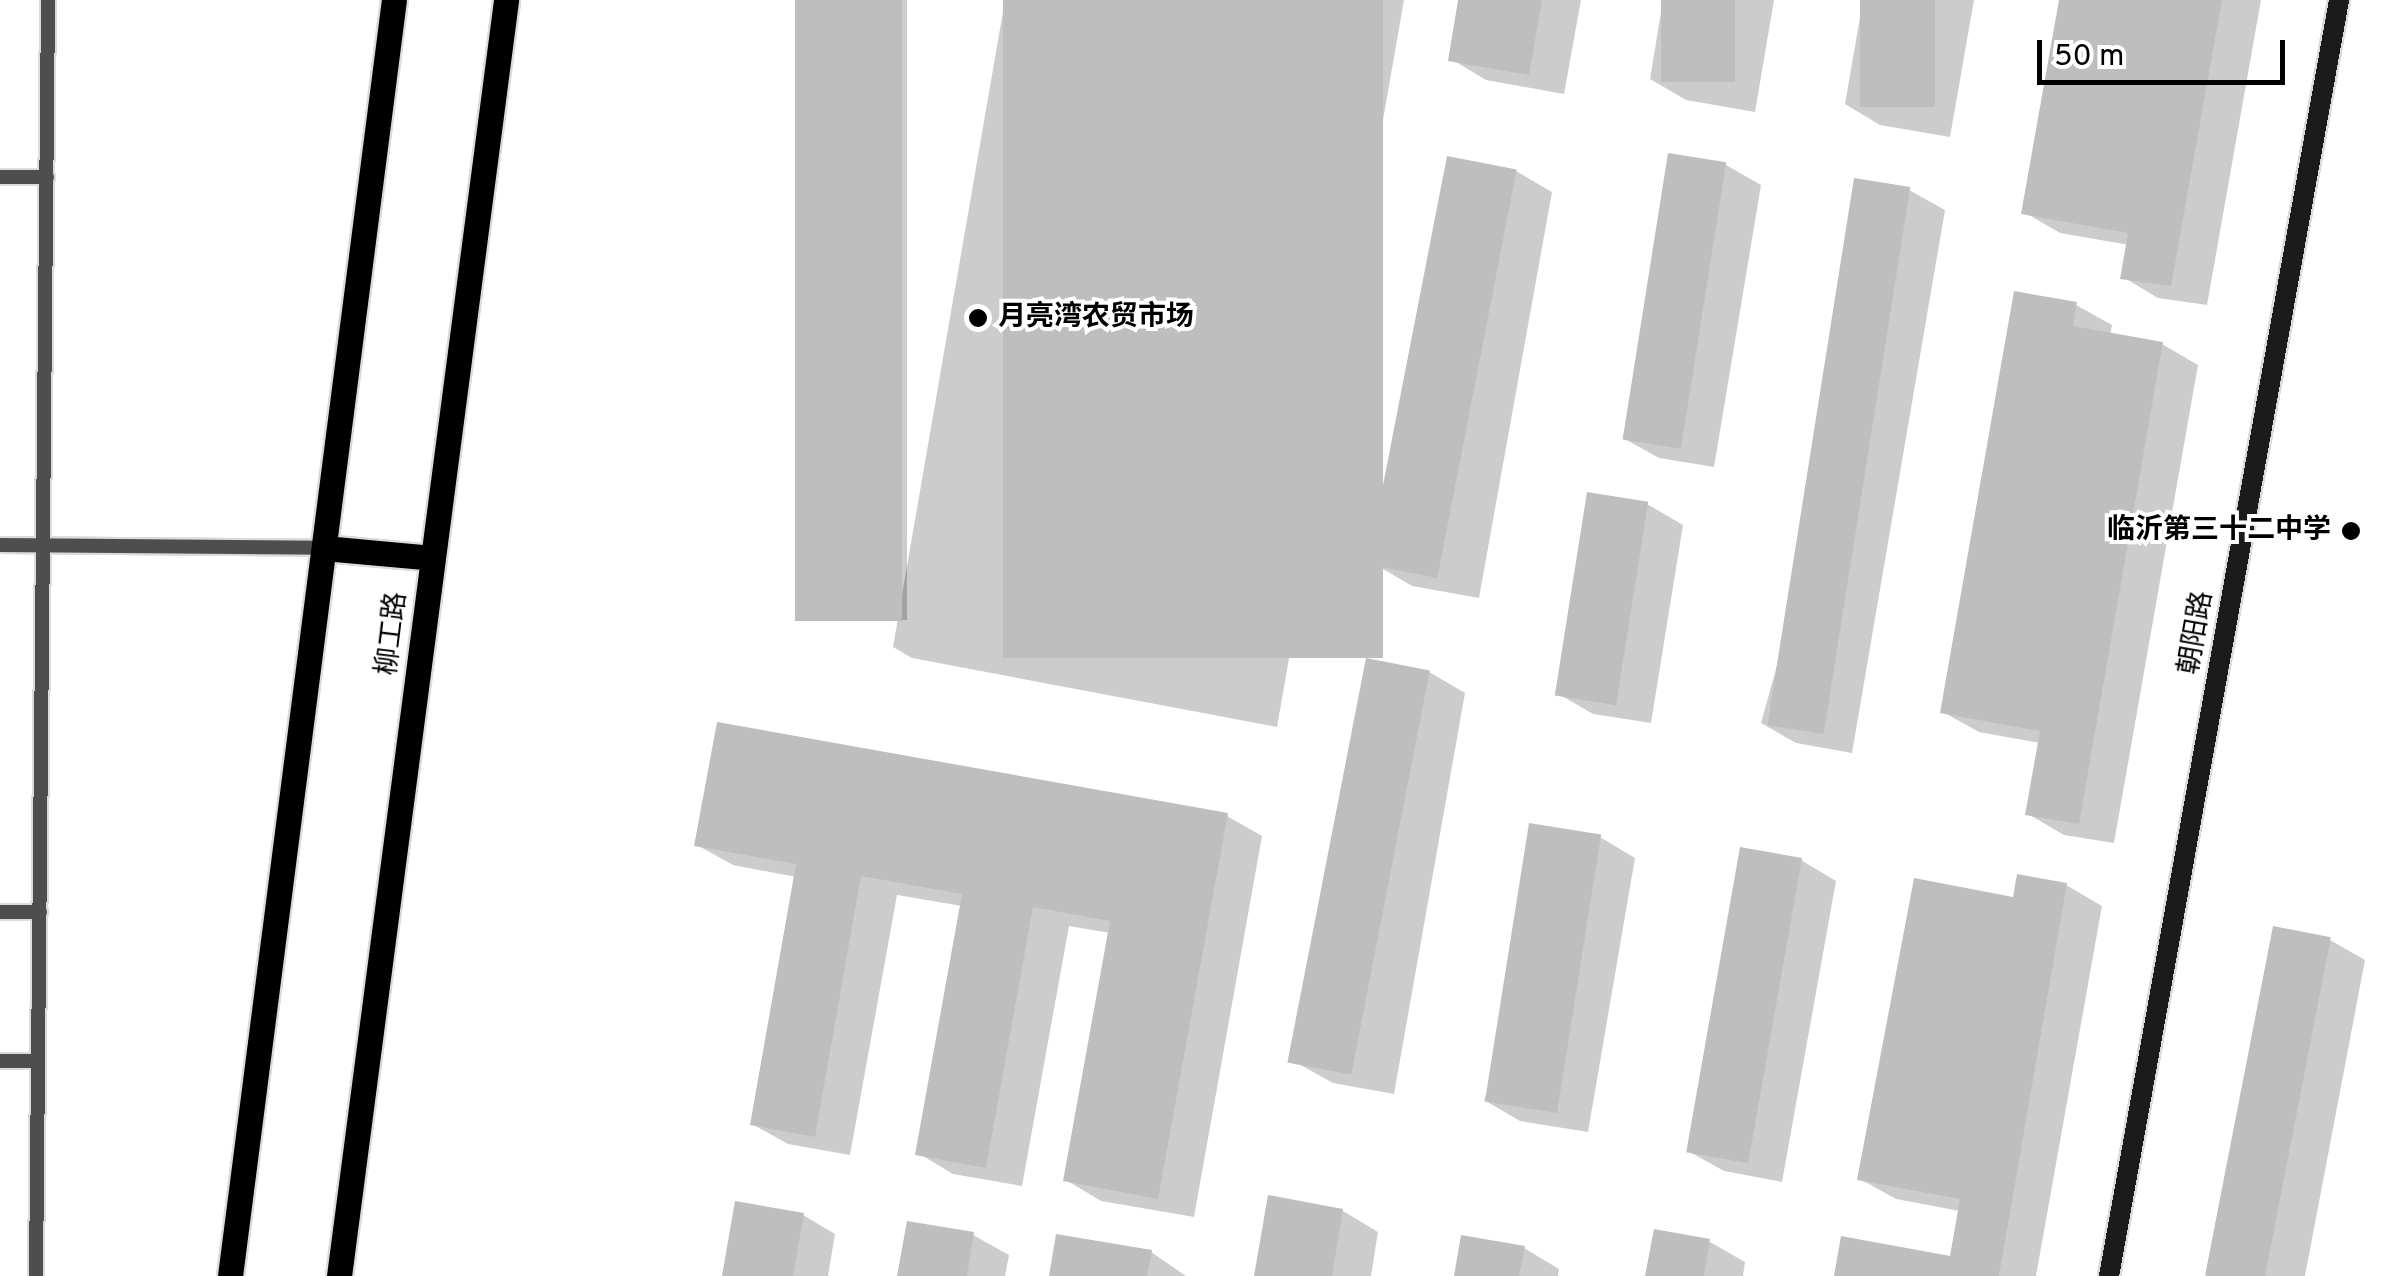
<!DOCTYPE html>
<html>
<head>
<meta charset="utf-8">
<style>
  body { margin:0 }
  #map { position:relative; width:2382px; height:1276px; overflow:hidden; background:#fff; font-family:Overpass,"Noto Sans SC",sans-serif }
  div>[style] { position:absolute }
  .shadow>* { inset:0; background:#0003; transform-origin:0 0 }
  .building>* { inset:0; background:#bebebe; transform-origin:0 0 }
  .roads { filter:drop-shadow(2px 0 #dbdbdb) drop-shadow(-2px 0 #dbdbdb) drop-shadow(0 2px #dbdbdb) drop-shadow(0 -2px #dbdbdb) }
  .lane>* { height:14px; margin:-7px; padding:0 7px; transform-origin:7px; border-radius:7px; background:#4e4e4e }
  .secondary>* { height:20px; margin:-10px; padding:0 10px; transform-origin:10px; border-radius:10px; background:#1b1b1b }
  .primary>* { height:25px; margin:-12.5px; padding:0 12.5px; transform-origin:12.5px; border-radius:12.5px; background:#000 }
  .dots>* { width:28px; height:28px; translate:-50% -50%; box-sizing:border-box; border:5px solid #fff; border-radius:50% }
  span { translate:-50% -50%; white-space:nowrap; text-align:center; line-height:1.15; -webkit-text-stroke:8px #fff; paint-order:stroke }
  .poi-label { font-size:28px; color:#000; font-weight:700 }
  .left { translate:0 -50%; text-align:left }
  .right { translate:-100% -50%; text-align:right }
  .street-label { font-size:28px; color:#000 }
  .scale { position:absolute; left:2037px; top:40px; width:248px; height:45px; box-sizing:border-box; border:5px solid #000; border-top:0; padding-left:12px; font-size:30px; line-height:35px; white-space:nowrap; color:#000; -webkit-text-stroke:8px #fff; paint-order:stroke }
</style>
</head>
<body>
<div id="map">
  <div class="shadow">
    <div style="left:797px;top:0;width:110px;height:620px"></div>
    <div style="clip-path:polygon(1005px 0,1404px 0,1277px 727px,912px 658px,893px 647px)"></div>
    <div style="clip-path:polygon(1461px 0,1581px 0,1564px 94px,1486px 80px,1451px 59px)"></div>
    <div style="clip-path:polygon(1663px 0,1774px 0,1755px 112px,1686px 100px,1650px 79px)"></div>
    <div style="clip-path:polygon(1863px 0,1974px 0,1950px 137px,1880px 125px,1845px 104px)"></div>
    <div style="clip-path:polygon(2062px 0,2261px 0,2207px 305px,2158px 298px,2123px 277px,2129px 245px,2060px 233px,2024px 212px)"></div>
    <div style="clip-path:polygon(1726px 165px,1761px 185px,1714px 467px,1659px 458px,1623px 438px)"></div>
    <div style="clip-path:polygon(1516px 171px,1552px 192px,1479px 598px,1412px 586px,1376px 565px)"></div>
    <div style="clip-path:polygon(1909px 190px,1945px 210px,1852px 753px,1796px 743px,1761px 723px)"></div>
    <div style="clip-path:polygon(2076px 305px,2112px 325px,2110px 335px,2162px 344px,2198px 365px,2114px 843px,2064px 835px,2028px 814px,2040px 743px,1979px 732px,1943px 712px)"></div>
    <div style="clip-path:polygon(1647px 504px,1683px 525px,1651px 723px,1593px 714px,1557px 693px)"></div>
    <div style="clip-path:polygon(1429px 672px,1465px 693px,1394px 1094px,1333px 1083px,1297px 1063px)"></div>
    <div style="clip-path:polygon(1227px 816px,1262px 836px,1194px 1217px,1101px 1201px,1066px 1180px,1110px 933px,1069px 926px,1022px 1186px,953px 1174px,918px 1153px,962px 906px,897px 895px,850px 1155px,788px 1144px,752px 1124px,796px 877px,733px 865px,697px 845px)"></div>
    <div style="clip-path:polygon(1600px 837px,1635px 858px,1588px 1132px,1520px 1121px,1484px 1100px)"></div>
    <div style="clip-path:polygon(1801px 860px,1836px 881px,1782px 1182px,1724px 1171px,1688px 1151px)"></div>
    <div style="clip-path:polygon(2066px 885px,2102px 906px,2036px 1276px,1836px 1276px,1952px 1258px,1960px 1211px,1896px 1199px,1860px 1179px,2015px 900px)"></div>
    <div style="clip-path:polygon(2330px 940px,2365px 960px,2305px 1276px,2208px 1276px)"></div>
    <div style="clip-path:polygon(1343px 1211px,1378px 1232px,1371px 1276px,1257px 1276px)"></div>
    <div style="clip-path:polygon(803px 1215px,835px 1234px,828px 1276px,725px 1276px)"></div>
    <div style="clip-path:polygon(973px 1235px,1009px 1255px,1005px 1276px,900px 1276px)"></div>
    <div style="clip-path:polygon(1710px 1242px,1745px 1262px,1743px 1276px,1648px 1276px)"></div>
    <div style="clip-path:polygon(1524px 1248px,1559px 1269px,1558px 1276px,1456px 1276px)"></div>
    <div style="clip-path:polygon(1151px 1252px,1186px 1276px,1052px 1276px)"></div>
  </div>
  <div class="building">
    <div style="left:795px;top:0;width:107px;height:621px"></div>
    <div style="left:1003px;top:0;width:380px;height:658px"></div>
    <div style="clip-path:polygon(1458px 0,1542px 0,1529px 75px,1448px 61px)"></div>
    <div style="left:1661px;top:0;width:74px;height:82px"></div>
    <div style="left:1860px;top:0;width:75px;height:107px"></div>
    <div style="clip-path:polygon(2059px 0,2222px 0,2171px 286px,2120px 279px,2128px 233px,2021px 214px)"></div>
    <div style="left:1668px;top:153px;width:59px;height:290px;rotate:9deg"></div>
    <div style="left:1447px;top:156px;width:71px;height:416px;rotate:11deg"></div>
    <div style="left:1854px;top:178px;width:57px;height:554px;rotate:9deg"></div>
    <div style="clip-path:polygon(2014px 291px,2077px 302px,2073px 326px,2163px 342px,2079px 824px,2025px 815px,2040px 731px,1940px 713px)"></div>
    <div style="left:1587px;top:492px;width:62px;height:206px;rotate:9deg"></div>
    <div style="left:1366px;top:658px;width:65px;height:412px;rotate:11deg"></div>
    <div style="clip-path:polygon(717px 722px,1228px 813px,1158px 1199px,1063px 1181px,1110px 921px,1033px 907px,986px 1168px,915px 1155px,962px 894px,861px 876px,815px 1137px,750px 1125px,796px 864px,694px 846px)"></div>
    <div style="left:1529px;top:823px;width:73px;height:282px;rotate:9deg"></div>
    <div style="left:1740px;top:847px;width:63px;height:310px;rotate:10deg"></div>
    <div style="clip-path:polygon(2017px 874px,2067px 883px,1999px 1276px,1834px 1276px,1841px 1236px,1950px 1256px,1960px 1199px,1857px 1180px,1914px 878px,2013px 897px)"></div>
    <div style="left:2273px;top:926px;width:59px;height:356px;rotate:11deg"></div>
    <div style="clip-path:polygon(1268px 1195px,1343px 1209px,1332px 1276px,1254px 1276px)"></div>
    <div style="clip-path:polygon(735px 1201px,804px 1213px,793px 1276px,722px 1276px)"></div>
    <div style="clip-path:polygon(907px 1221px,974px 1232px,967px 1276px,897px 1276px)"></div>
    <div style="clip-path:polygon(1654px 1229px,1710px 1239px,1704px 1276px,1645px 1276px)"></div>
    <div style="clip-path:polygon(1056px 1234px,1152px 1250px,1147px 1276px,1049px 1276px)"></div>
    <div style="clip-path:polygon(1461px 1235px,1525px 1246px,1519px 1276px,1454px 1276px)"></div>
  </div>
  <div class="roads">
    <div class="lane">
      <div style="left:0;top:177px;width:47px"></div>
      <div style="left:0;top:545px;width:324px;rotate:0.5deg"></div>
      <div style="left:0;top:912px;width:40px"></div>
      <div style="left:0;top:1061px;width:38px"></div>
      <div style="left:36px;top:1276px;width:1276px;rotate:-89.46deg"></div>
    </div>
    <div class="secondary">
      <div style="left:2109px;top:1276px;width:1297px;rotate:-79.78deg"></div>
    </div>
    <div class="primary">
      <div style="left:324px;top:548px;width:109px;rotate:5.2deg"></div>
      <div style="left:230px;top:1276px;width:1286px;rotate:-82.68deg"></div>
      <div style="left:339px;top:1276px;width:1287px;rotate:-82.54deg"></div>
    </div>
  </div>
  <div class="dots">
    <div style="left:978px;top:318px;background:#000"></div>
    <div style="left:2351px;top:531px;background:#000"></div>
  </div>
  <div class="poi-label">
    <span class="left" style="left:998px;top:318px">月亮湾农贸市场</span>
    <span class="right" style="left:2331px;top:531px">临沂第三十二中学</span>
  </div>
  <div class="street-label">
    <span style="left:2197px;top:633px;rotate:-80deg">朝阳路</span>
    <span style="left:393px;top:634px;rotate:-83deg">柳工路</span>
  </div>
  <div class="scale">50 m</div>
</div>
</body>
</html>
